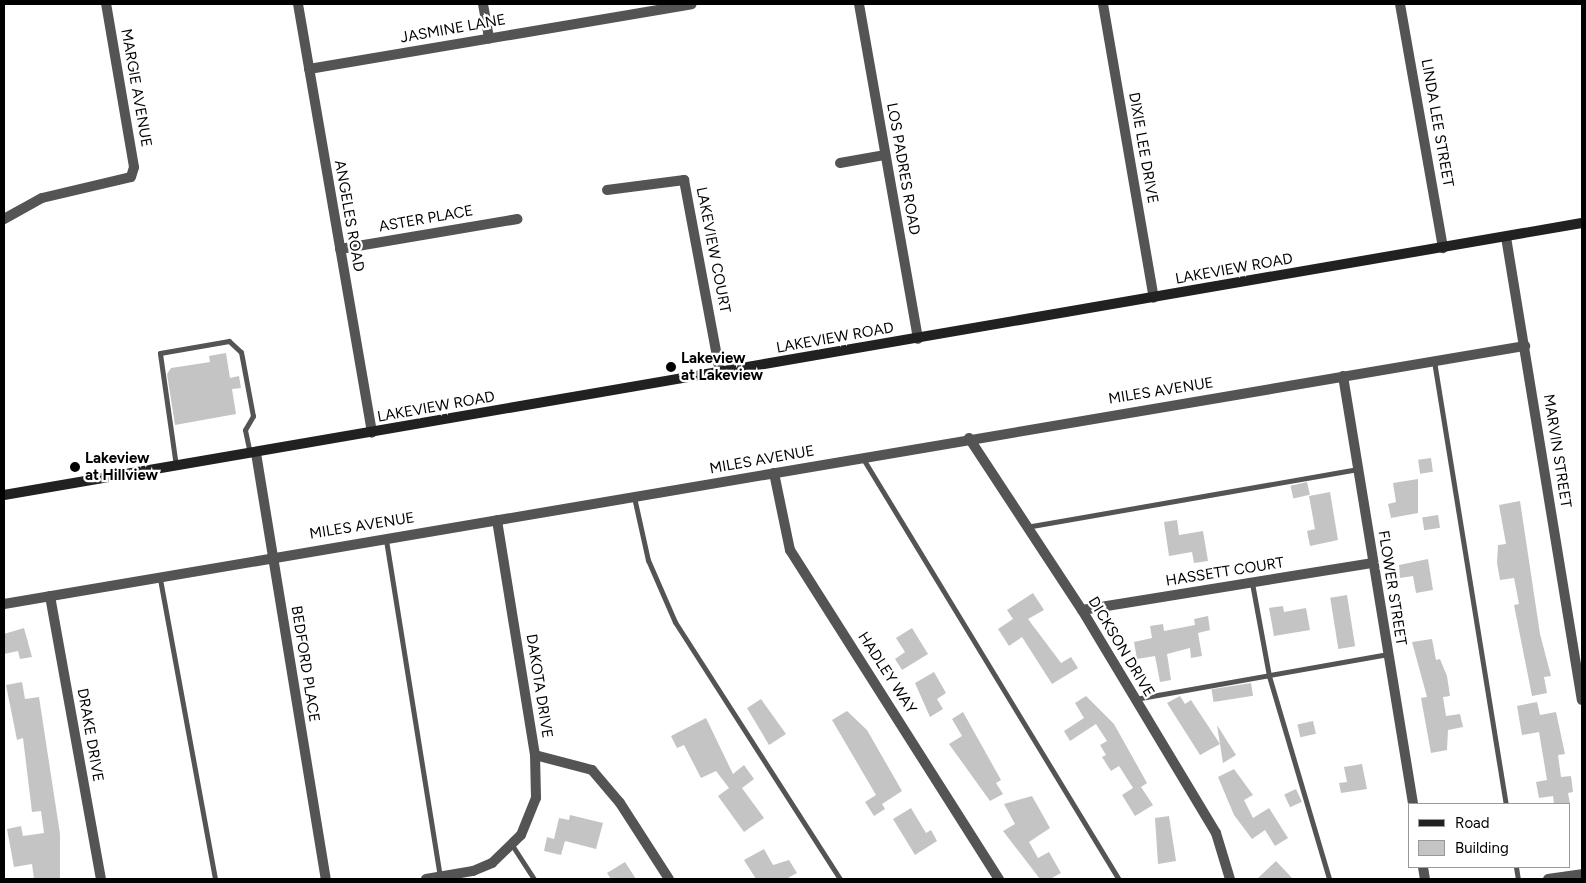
<!DOCTYPE html>
<html>
<head>
<meta charset="utf-8">
<style>
  body { margin:0 }
  #map { position:relative; width:1586px; height:883px; overflow:hidden; background:#fff; font-family:Figtree,sans-serif }
  div>[style] { position:absolute }
  .building>* { inset:0; background:#c4c4c4; transform-origin:0 0 }
  .lane>* { height:5px; margin:-2.5px; padding:0 2.5px; transform-origin:2.5px; border-radius:2.5px; background:#545454 }
  .street>* { height:10px; margin:-5px; padding:0 5px; transform-origin:5px; border-radius:5px; background:#545454 }
  .secondary>* { height:10px; margin:-5px; padding:0 5px; transform-origin:5px; border-radius:5px; background:#212121 }
  .dots>* { width:14px; height:14px; translate:-50% -50%; box-sizing:border-box; border:2px solid #fff; border-radius:50% }
  span { translate:-50% -50%; white-space:nowrap; text-align:center; line-height:1.15; -webkit-text-stroke:4.5px #fff; paint-order:stroke }
  .street-label { font-size:15px; color:#000 }
  .poi-label { font-size:15px; color:#000; font-weight:700 }
  .left { translate:0 -50%; text-align:left }
  .frame { position:absolute; inset:0; border:5px solid #000; pointer-events:none }
  .legend { position:absolute; left:1408px; top:803px; width:162px; height:65px; box-sizing:border-box; background:#fff; border:1px solid #999; margin:0; padding:6px 9px; list-style:none; font-size:15px; color:#000 }
  .legend li { display:flex; align-items:center; gap:10px; height:25px }
  .legend b { width:25px; border:1px solid #999 }
</style>
</head>
<body>
<div id="map">
  <div class="building">
    <div style="clip-path:polygon(226px 353px,230px 378px,239px 376px,241px 388px,232px 389px,236px 414px,175px 425px,167px 374px,171px 368px,210px 362px,209px 356px)"></div>
    <div style="left:1431px;top:458px;width:14px;height:13px;rotate:82deg"></div>
    <div style="clip-path:polygon(1418px 479px,1418px 513px,1391px 518px,1388px 504px,1396px 502px,1393px 483px)"></div>
    <div style="left:1307px;top:482px;width:13px;height:17px;rotate:77deg"></div>
    <div style="clip-path:polygon(1330px 492px,1338px 540px,1310px 546px,1307px 531px,1315px 529px,1309px 496px)"></div>
    <div style="clip-path:polygon(1520px 501px,1540px 634px,1551px 676px,1544px 677px,1547px 693px,1532px 696px,1514px 605px,1519px 604px,1514px 578px,1500px 580px,1497px 563px,1498px 545px,1506px 544px,1499px 505px)"></div>
    <div style="left:1438px;top:515px;width:13px;height:16px;rotate:81deg"></div>
    <div style="clip-path:polygon(1177px 520px,1179px 535px,1203px 531px,1208px 561px,1194px 563px,1192px 552px,1169px 556px,1164px 522px)"></div>
    <div style="clip-path:polygon(1428px 559px,1433px 590px,1416px 593px,1413px 576px,1400px 578px,1399px 565px)"></div>
    <div style="clip-path:polygon(1033px 593px,1044px 610px,1028px 619px,1061px 663px,1071px 657px,1078px 668px,1052px 684px,1022px 637px,1009px 646px,998px 629px,1013px 619px,1007px 610px)"></div>
    <div style="left:1347px;top:595px;width:52px;height:17px;rotate:81deg"></div>
    <div style="clip-path:polygon(1283px 606px,1284px 612px,1306px 608px,1310px 630px,1274px 636px,1269px 608px)"></div>
    <div style="clip-path:polygon(1208px 616px,1210px 630px,1198px 633px,1202px 656px,1191px 658px,1190px 648px,1167px 654px,1171px 680px,1160px 682px,1155px 656px,1137px 659px,1134px 642px,1152px 638px,1150px 626px,1163px 624px,1164px 631px,1195px 625px,1194px 619px)"></div>
    <div style="clip-path:polygon(24px 628px,32px 657px,20px 659px,18px 651px,4px 654px,4px 634px)"></div>
    <div style="clip-path:polygon(912px 628px,928px 654px,902px 670px,895px 659px,905px 652px,896px 638px)"></div>
    <div style="clip-path:polygon(1432px 639px,1436px 660px,1440px 659px,1447px 676px,1450px 696px,1443px 697px,1446px 716px,1460px 714px,1463px 727px,1448px 730px,1447px 750px,1431px 753px,1421px 698px,1427px 697px,1412px 642px)"></div>
    <div style="clip-path:polygon(934px 672px,946px 693px,937px 699px,943px 709px,930px 717px,915px 683px)"></div>
    <div style="clip-path:polygon(22px 682px,25px 699px,39px 697px,60px 834px,60px 879px,34px 879px,32px 864px,14px 867px,7px 829px,21px 826px,23px 836px,44px 833px,41px 811px,32px 812px,23px 738px,17px 740px,6px 685px)"></div>
    <div style="left:1251px;top:683px;width:13px;height:40px;rotate:81deg"></div>
    <div style="clip-path:polygon(1086px 696px,1114px 724px,1147px 783px,1141px 787px,1153px 805px,1135px 816px,1122px 795px,1133px 788px,1119px 766px,1111px 771px,1102px 757px,1106px 755px,1100px 745px,1107px 741px,1096px 724px,1070px 741px,1064px 731px,1084px 718px,1075px 703px)"></div>
    <div style="clip-path:polygon(1180px 696px,1185px 704px,1191px 700px,1220px 744px,1200px 755px,1167px 703px)"></div>
    <div style="clip-path:polygon(761px 699px,786px 734px,769px 745px,747px 708px)"></div>
    <div style="clip-path:polygon(1537px 702px,1540px 715px,1556px 712px,1565px 754px,1558px 755px,1561px 777px,1571px 776px,1573px 792px,1568px 793px,1570px 804px,1554px 804px,1553px 796px,1539px 798px,1536px 782px,1547px 780px,1539px 732px,1522px 735px,1517px 706px)"></div>
    <div style="clip-path:polygon(847px 711px,867px 730px,902px 791px,882px 804px,885px 809px,874px 816px,865px 802px,876px 795px,832px 720px)"></div>
    <div style="clip-path:polygon(963px 712px,1001px 780px,996px 783px,1003px 794px,990px 801px,949px 744px,962px 736px,952px 719px)"></div>
    <div style="clip-path:polygon(706px 718px,733px 774px,744px 765px,754px 779px,742px 788px,764px 818px,744px 832px,718px 796px,729px 788px,716px 771px,701px 778px,684px 745px,677px 748px,671px 736px)"></div>
    <div style="left:1313px;top:721px;width:13px;height:16px;rotate:77deg"></div>
    <div style="clip-path:polygon(1217px 725px,1236px 755px,1223px 763px)"></div>
    <div style="clip-path:polygon(1362px 764px,1367px 789px,1341px 793px,1339px 783px,1347px 782px,1344px 767px)"></div>
    <div style="clip-path:polygon(1234px 769px,1253px 795px,1244px 800px,1253px 818px,1269px 808px,1288px 838px,1275px 846px,1265px 830px,1252px 839px,1234px 815px,1218px 777px)"></div>
    <div style="left:1296px;top:789px;width:14px;height:13px;rotate:65deg"></div>
    <div style="clip-path:polygon(1032px 796px,1050px 828px,1029px 842px,1038px 858px,1049px 852px,1061px 873px,1050px 879px,1040px 879px,1003px 831px,1015px 824px,1004px 804px)"></div>
    <div style="clip-path:polygon(911px 808px,926px 833px,931px 830px,937px 841px,915px 855px,893px 819px)"></div>
    <div style="clip-path:polygon(570px 815px,603px 823px,596px 849px,565px 841px,561px 855px,544px 851px,547px 837px,554px 839px,559px 818px,569px 820px)"></div>
    <div style="clip-path:polygon(1169px 816px,1176px 861px,1158px 864px,1155px 818px)"></div>
    <div style="clip-path:polygon(764px 849px,773px 865px,789px 860px,797px 873px,786px 879px,756px 879px,744px 860px)"></div>
    <div style="clip-path:polygon(1276px 861px,1293px 879px,1257px 879px)"></div>
    <div style="clip-path:polygon(625px 862px,636px 879px,611px 879px,607px 873px)"></div>
  </div>
  <div class="lane">
    <div style="left:1434px;top:361px;width:449px;rotate:80.8deg"></div>
    <div style="left:862px;top:457px;width:494px;rotate:58.7deg"></div>
    <div style="left:176px;top:466px;width:114px;rotate:-98.1deg"></div>
    <div style="left:160px;top:353px;width:70px;rotate:-9.9deg"></div>
    <div style="left:229px;top:341px;width:16px;rotate:43deg"></div>
    <div style="left:241px;top:352px;width:65px;rotate:79.4deg"></div>
    <div style="left:253px;top:416px;width:16px;rotate:120deg"></div>
    <div style="left:245px;top:430px;width:24px;rotate:78deg"></div>
    <div style="left:634px;top:497px;width:65px;rotate:77.5deg"></div>
    <div style="left:648px;top:560px;width:68px;rotate:66.5deg"></div>
    <div style="left:675px;top:622px;width:305px;rotate:57.3deg"></div>
    <div style="left:1026px;top:527px;width:337px;rotate:-9.9deg"></div>
    <div style="left:386px;top:540px;width:341px;rotate:80.9deg"></div>
    <div style="left:160px;top:579px;width:305px;rotate:79.6deg"></div>
    <div style="left:1252px;top:583px;width:95px;rotate:79.6deg"></div>
    <div style="left:1269px;top:676px;width:212px;rotate:73.5deg"></div>
    <div style="left:1135px;top:699px;width:257px;rotate:-10.1deg"></div>
    <div style="left:512px;top:845px;width:40px;rotate:57.1deg"></div>
    <div style="left:1516px;top:867px;width:12px;rotate:81deg"></div>
  </div>
  <div class="street">
    <div style="left:298px;top:4px;width:435px;rotate:80.2deg"></div>
    <div style="left:483px;top:4px;width:35px;rotate:80deg"></div>
    <div style="left:859px;top:4px;width:340px;rotate:80deg"></div>
    <div style="left:1103px;top:4px;width:298px;rotate:80.2deg"></div>
    <div style="left:1400px;top:4px;width:248px;rotate:80deg"></div>
    <div style="left:309px;top:69px;width:388px;rotate:-9.6deg"></div>
    <div style="left:840px;top:163px;width:46px;rotate:-10.1deg"></div>
    <div style="left:607px;top:190px;width:78px;rotate:-7.4deg"></div>
    <div style="left:684px;top:180px;width:196px;rotate:79.4deg"></div>
    <div style="left:4px;top:219px;width:43px;rotate:-28.9deg"></div>
    <div style="left:42px;top:198px;width:91px;rotate:-13.3deg"></div>
    <div style="left:131px;top:177px;width:10px;rotate:-73deg"></div>
    <div style="left:134px;top:167px;width:165px;rotate:-99.7deg"></div>
    <div style="left:1506px;top:237px;width:469px;rotate:80.7deg"></div>
    <div style="left:340px;top:249px;width:180px;rotate:-9.6deg"></div>
    <div style="left:1343px;top:376px;width:434px;rotate:80.7deg"></div>
    <div style="left:969px;top:438px;width:206px;rotate:56.7deg"></div>
    <div style="left:1082px;top:610px;width:260px;rotate:59deg"></div>
    <div style="left:1216px;top:833px;width:48px;rotate:73.1deg"></div>
    <div style="left:256px;top:453px;width:432px;rotate:80.7deg"></div>
    <div style="left:774px;top:473px;width:79px;rotate:78.3deg"></div>
    <div style="left:790px;top:550px;width:390px;rotate:57.6deg"></div>
    <div style="left:50px;top:596px;width:288px;rotate:79.8deg"></div>
    <div style="left:4px;top:604px;width:1543px;rotate:-9.63deg"></div>
    <div style="left:1082px;top:610px;width:295px;rotate:-9.2deg"></div>
    <div style="left:535px;top:755px;width:59px;rotate:14.7deg"></div>
    <div style="left:592px;top:770px;width:43px;rotate:49.7deg"></div>
    <div style="left:620px;top:803px;width:90px;rotate:57.2deg"></div>
    <div style="left:1423px;top:867px;width:12px;rotate:81deg"></div>
    <div style="left:426px;top:879px;width:48px;rotate:-9.7deg"></div>
    <div style="left:473px;top:871px;width:21px;rotate:-23deg"></div>
    <div style="left:492px;top:863px;width:40px;rotate:-44deg"></div>
    <div style="left:521px;top:835px;width:40px;rotate:-68deg"></div>
    <div style="left:536px;top:798px;width:43px;rotate:-91.3deg"></div>
    <div style="left:535px;top:755px;width:238px;rotate:-99.2deg"></div>
    <div style="left:1548px;top:879px;width:34px;rotate:-8deg"></div>
  </div>
  <div class="secondary">
    <div style="left:4px;top:495px;width:1601px;rotate:-9.78deg"></div>
  </div>
  <div class="dots">
    <div style="left:671px;top:367px;background:#000"></div>
    <div style="left:75px;top:467px;background:#000"></div>
  </div>
  <div class="street-label">
    <span style="left:453px;top:29px;rotate:-10deg">JASMINE LANE</span>
    <span style="left:136px;top:88px;rotate:80deg">MARGIE AVENUE</span>
    <span style="left:1437px;top:123px;rotate:80deg">LINDA LEE STREET</span>
    <span style="left:1143px;top:148px;rotate:80deg">DIXIE LEE DRIVE</span>
    <span style="left:903px;top:169px;rotate:80deg">LOS PADRES ROAD</span>
    <span style="left:349px;top:216px;rotate:80deg">ANGELES ROAD</span>
    <span style="left:426px;top:219px;rotate:-10deg">ASTER PLACE</span>
    <span style="left:713px;top:250px;rotate:79deg">LAKEVIEW COURT</span>
    <span style="left:1234px;top:269px;rotate:-10deg">LAKEVIEW ROAD</span>
    <span style="left:835px;top:338px;rotate:-10deg">LAKEVIEW ROAD</span>
    <span style="left:1161px;top:391px;rotate:-9deg">MILES AVENUE</span>
    <span style="left:436px;top:407px;rotate:-10deg">LAKEVIEW ROAD</span>
    <span style="left:1557px;top:451px;rotate:81deg">MARVIN STREET</span>
    <span style="left:762px;top:460px;rotate:-10deg">MILES AVENUE</span>
    <span style="left:362px;top:526px;rotate:-9deg">MILES AVENUE</span>
    <span style="left:1225px;top:572px;rotate:-9deg">HASSETT COURT</span>
    <span style="left:1392px;top:588px;rotate:81deg">FLOWER STREET</span>
    <span style="left:1121px;top:647px;rotate:59deg">DICKSON DRIVE</span>
    <span style="left:305px;top:664px;rotate:81deg">BEDFORD PLACE</span>
    <span style="left:887px;top:673px;rotate:57deg">HADLEY WAY</span>
    <span style="left:539px;top:686px;rotate:81deg">DAKOTA DRIVE</span>
    <span style="left:90px;top:735px;rotate:80deg">DRAKE DRIVE</span>
  </div>
  <div class="poi-label">
    <span class="left" style="left:681px;top:367px">Lakeview<br>at Lakeview</span>
    <span class="left" style="left:85px;top:467px">Lakeview<br>at Hillview</span>
  </div>
  <div class="frame"></div>
  <ul class="legend">
  <li><b style="height:6px;background:#212121"></b>Road</li>
  <li><b style="height:14px;background:#c4c4c4"></b>Building</li>
  </ul>
</div>
</body>
</html>
